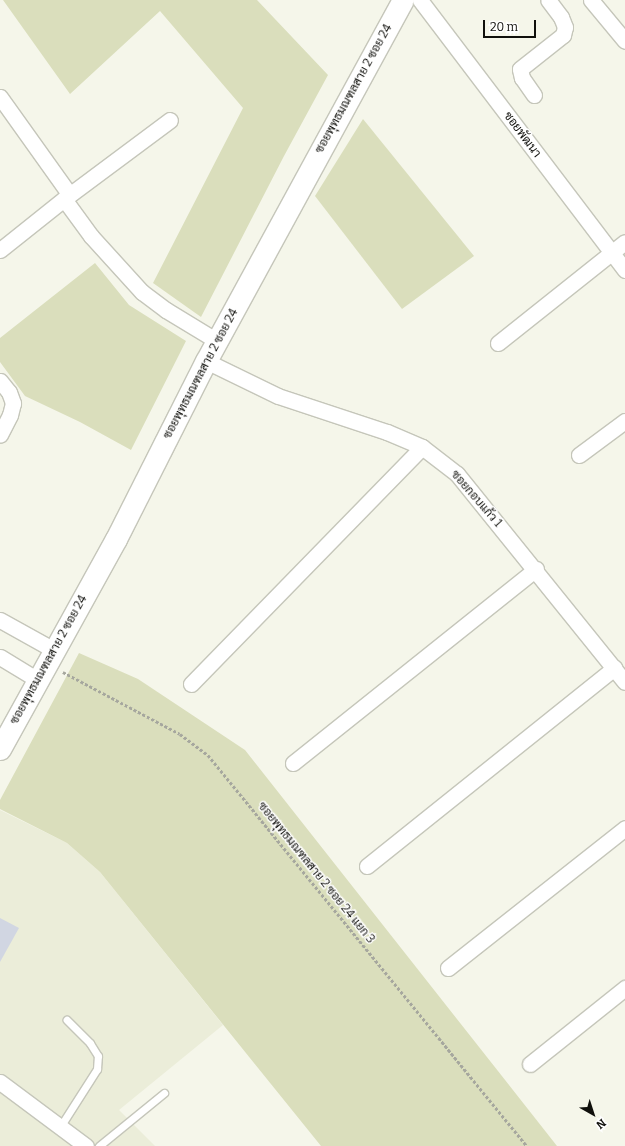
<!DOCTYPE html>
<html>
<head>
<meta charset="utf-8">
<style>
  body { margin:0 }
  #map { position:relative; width:625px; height:1146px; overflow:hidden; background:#f5f6ea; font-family:Bitter,Sarabun,serif }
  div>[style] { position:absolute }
  .built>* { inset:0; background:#ebedd9 }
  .green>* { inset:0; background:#dadebc }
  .building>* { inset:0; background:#d1d6e2 }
  .path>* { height:2.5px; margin-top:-1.25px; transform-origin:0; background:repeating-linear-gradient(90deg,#a6a79e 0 3px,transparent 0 5px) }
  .roads { filter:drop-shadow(1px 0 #c5c6ba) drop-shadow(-1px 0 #c5c6ba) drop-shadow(0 1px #c5c6ba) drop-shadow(0 -1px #c5c6ba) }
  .lane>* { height:7px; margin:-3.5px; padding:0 3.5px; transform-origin:3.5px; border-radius:3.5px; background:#fff }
  .street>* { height:15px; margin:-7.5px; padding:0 7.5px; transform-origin:7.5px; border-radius:7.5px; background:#fff }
  .secondary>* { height:21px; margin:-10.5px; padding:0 10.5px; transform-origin:10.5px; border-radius:10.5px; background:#fff }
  span { translate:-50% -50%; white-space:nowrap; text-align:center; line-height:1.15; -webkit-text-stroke:3px #fff; paint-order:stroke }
  .street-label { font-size:12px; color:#10100c }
  .north { position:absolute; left:573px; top:1094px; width:40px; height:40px; -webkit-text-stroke:3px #fff; paint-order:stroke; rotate:141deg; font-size:11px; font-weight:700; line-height:16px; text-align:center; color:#10100c }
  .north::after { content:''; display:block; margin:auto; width:14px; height:18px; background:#10100c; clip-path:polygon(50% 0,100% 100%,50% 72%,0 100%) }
  .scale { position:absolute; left:483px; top:20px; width:53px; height:18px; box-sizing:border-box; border:2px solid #10100c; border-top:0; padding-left:5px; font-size:12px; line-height:14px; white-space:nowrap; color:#10100c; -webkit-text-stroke:3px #fff; paint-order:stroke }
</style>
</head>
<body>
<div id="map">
  <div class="built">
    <div style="clip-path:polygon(0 810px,67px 843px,100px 872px,223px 1025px,119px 1110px,155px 1146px,0 1146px)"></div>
  </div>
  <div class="green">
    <div style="clip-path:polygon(3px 0,257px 0,328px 75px,284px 156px,201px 317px,153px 283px,243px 108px,160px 11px,70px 94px)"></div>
    <div style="clip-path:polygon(363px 119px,474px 256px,402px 309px,315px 196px)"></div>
    <div style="clip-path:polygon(95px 263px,129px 305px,186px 341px,131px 450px,80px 422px,25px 396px,0 362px,0 338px)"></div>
    <div style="clip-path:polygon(79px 653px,138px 679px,245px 750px,557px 1146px,321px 1146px,100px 872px,67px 843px,0 809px,0 800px)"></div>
  </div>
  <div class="building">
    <div style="clip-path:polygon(0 918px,19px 928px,0 962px)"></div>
  </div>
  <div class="path">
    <div style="left:63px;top:672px;width:132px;rotate:27.9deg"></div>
    <div style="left:180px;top:734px;width:35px;rotate:37deg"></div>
    <div style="left:208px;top:755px;width:505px;rotate:50.79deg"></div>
  </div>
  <div class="roads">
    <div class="lane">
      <div style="left:60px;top:1127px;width:69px;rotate:-57.5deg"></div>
      <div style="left:97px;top:1069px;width:13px;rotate:-86deg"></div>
      <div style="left:98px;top:1056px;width:15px;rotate:-122deg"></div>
      <div style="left:90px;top:1043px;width:33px;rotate:-135deg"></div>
      <div style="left:99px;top:1146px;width:84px;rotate:-39.2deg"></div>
    </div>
    <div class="street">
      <div style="left:420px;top:0;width:339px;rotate:52.8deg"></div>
      <div style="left:591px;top:0;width:53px;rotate:50.3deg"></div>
      <div style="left:534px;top:95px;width:21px;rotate:-125deg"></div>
      <div style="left:522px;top:78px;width:9px;rotate:-103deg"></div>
      <div style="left:520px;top:69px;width:55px;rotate:-38.3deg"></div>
      <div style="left:563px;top:35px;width:8px;rotate:-76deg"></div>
      <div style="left:565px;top:27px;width:11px;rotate:-112deg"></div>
      <div style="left:561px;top:17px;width:21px;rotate:-127deg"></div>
      <div style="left:0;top:97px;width:120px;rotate:54.5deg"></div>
      <div style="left:64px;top:199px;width:46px;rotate:53.9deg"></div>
      <div style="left:91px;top:236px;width:76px;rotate:47.7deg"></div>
      <div style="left:142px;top:292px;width:30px;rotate:37deg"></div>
      <div style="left:166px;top:310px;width:60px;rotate:31.3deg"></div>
      <div style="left:0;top:250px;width:82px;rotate:-38.6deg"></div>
      <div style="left:64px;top:199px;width:132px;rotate:-36.7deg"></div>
      <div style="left:498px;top:343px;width:162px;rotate:-38.5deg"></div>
      <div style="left:206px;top:361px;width:80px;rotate:25.9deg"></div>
      <div style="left:278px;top:396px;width:115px;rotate:18.3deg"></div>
      <div style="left:387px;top:432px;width:38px;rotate:23deg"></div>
      <div style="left:422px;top:447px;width:44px;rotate:37.6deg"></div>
      <div style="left:457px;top:474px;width:267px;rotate:51.1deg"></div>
      <div style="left:0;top:381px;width:14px;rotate:51deg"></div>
      <div style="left:9px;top:392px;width:12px;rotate:70deg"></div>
      <div style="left:13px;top:403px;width:12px;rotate:104deg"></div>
      <div style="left:10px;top:415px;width:22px;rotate:117deg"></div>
      <div style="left:579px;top:455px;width:57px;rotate:-36.5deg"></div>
      <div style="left:0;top:620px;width:62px;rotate:29.1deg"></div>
      <div style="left:0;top:657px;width:44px;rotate:31.2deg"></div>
      <div style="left:191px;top:684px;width:331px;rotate:-45.7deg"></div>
      <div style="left:293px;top:763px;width:311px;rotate:-38.6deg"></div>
      <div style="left:367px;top:866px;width:317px;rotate:-38.7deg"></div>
      <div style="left:448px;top:968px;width:226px;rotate:-38.3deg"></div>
      <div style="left:530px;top:1064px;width:122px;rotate:-38.7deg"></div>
      <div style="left:0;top:1082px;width:107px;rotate:36.7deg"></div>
    </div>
    <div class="secondary">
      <div style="left:0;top:749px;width:240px;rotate:-61.1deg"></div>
      <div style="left:116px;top:539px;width:199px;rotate:-63.2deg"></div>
      <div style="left:206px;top:361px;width:411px;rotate:-61.4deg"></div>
    </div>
  </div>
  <div class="street-label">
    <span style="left:354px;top:89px;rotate:-61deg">ซอยพุทธมณฑลสาย 2 ซอย 24</span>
    <span style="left:522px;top:135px;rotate:53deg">ซอยพัฒนา</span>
    <span style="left:201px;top:374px;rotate:-62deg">ซอยพุทธมณฑลสาย 2 ซอย 24</span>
    <span style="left:476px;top:499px;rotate:49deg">ซอยกอบแก้ว 1</span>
    <span style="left:49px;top:660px;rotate:-61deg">ซอยพุทธมณฑลสาย 2 ซอย 24</span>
    <span style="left:316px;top:873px;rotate:51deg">ซอยพุทธมณฑลสาย 2 ซอย 24 แยก 3</span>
  </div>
  <div class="north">N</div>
  <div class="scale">20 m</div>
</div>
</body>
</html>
